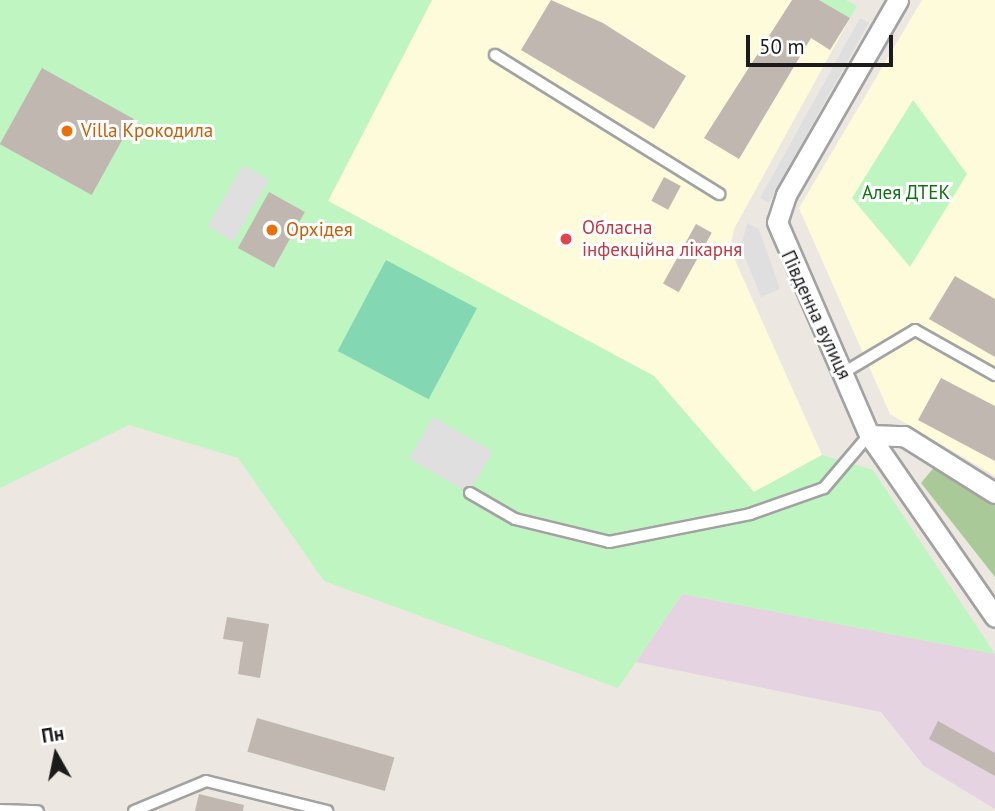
<!DOCTYPE html>
<html>
<head>
<meta charset="utf-8">
<style>
  body { margin:0 }
  #map { position:relative; width:995px; height:811px; overflow:hidden; background:#ece8e1; font-family:"PT Sans",sans-serif }
  div>[style] { position:absolute }
  .industrial>* { inset:0; background:#e5d3e2 }
  .education>* { inset:0; background:#fdfbda }
  .forest>* { inset:0; background:#a9c998 }
  .park>* { inset:0; background:#bff5c1 }
  .pitch>* { inset:0; background:#83d8b3; transform-origin:0 0 }
  .parking>* { inset:0; background:#dfdfdf; transform-origin:0 0 }
  .building>* { inset:0; background:#c0b7b1; transform-origin:0 0 }
  .roads { filter:drop-shadow(2px 0 #a2a2a2) drop-shadow(-2px 0 #a2a2a2) drop-shadow(0 2px #a2a2a2) drop-shadow(0 -2px #a2a2a2) }
  .service>* { height:10px; margin:-5px; padding:0 5px; transform-origin:5px; border-radius:5px; background:#fff }
  .minor>* { height:19px; margin:-9.5px; padding:0 9.5px; transform-origin:9.5px; border-radius:9.5px; background:#fff }
  .dots>* { width:19px; height:19px; translate:-50% -50%; box-sizing:border-box; border:4px solid #fff; border-radius:50% }
  span { translate:-50% -50%; white-space:nowrap; text-align:center; line-height:1.15; -webkit-text-stroke:6px #fff; paint-order:stroke }
  .food-label { font-size:19px; color:#c56008 }
  .left { translate:0 -50%; text-align:left }
  .park-label { font-size:19px; color:#117115 }
  .health-label { font-size:19px; color:#be3a42 }
  .street-label { font-size:19px; color:#1b1b1b }
  .north { position:absolute; left:21px; top:720px; width:70px; height:70px; -webkit-text-stroke:5px #fff; paint-order:stroke; rotate:351deg; font-size:19px; font-weight:700; line-height:28px; text-align:center; color:#1b1b1b }
  .north::after { content:''; display:block; margin:auto; width:24px; height:32px; background:#1b1b1b; clip-path:polygon(50% 0,100% 100%,50% 72%,0 100%) }
  .scale { position:absolute; left:746px; top:35px; width:147px; height:32px; box-sizing:border-box; border:4px solid #1b1b1b; border-top:0; padding-left:9px; font-size:21px; line-height:24px; white-space:nowrap; color:#1b1b1b; -webkit-text-stroke:5px #fff; paint-order:stroke }
</style>
</head>
<body>
<div id="map">
  <div class="industrial">
    <div style="clip-path:polygon(682px 594px,995px 654px,995px 809px,924px 766px,881px 712px,636px 662px)"></div>
  </div>
  <div class="education">
    <div style="clip-path:polygon(432px 0,819px 0,850px 18px,734px 229px,730px 249px,822px 455px,754px 492px,654px 376px,328px 201px)"></div>
    <div style="clip-path:polygon(922px 0,995px 0,995px 476px,890px 414px,799px 208px)"></div>
  </div>
  <div class="forest">
    <div style="clip-path:polygon(936px 465px,995px 503px,995px 577px,921px 483px)"></div>
  </div>
  <div class="park">
    <div style="clip-path:polygon(0 0,432px 0,328px 201px,654px 376px,754px 492px,822px 455px,873px 470px,995px 654px,682px 594px,618px 688px,324px 581px,238px 458px,129px 425px,0 488px)"></div>
    <div style="clip-path:polygon(819px 0,846px 0,857px 6px,850px 18px)"></div>
    <div style="clip-path:polygon(913px 100px,967px 174px,910px 267px,852px 198px)"></div>
  </div>
  <div class="pitch">
    <div style="left:386px;top:260px;width:103px;height:103px;rotate:28deg"></div>
  </div>
  <div class="parking">
    <div style="left:860px;top:18px;width:10px;height:206px;rotate:29deg"></div>
    <div style="left:887px;top:30px;width:9px;height:147px;rotate:32deg"></div>
    <div style="left:243px;top:165px;width:30px;height:71px;rotate:30deg"></div>
    <div style="clip-path:polygon(747px 223px,759px 229px,780px 289px,761px 297px,741px 247px)"></div>
    <div style="left:433px;top:417px;width:69px;height:48px;rotate:30deg"></div>
  </div>
  <div class="building">
    <div style="clip-path:polygon(551px 0,603px 23px,686px 76px,654px 129px,521px 50px)"></div>
    <div style="clip-path:polygon(792px 0,819px 0,850px 18px,830px 50px,811px 38px,739px 159px,704px 138px)"></div>
    <div style="left:42px;top:68px;width:105px;height:87px;rotate:29deg"></div>
    <div style="left:664px;top:177px;width:19px;height:27px;rotate:28deg"></div>
    <div style="left:269px;top:192px;width:41px;height:64px;rotate:29deg"></div>
    <div style="left:696px;top:224px;width:18px;height:68px;rotate:29deg"></div>
    <div style="clip-path:polygon(955px 276px,995px 299px,995px 357px,929px 319px)"></div>
    <div style="clip-path:polygon(941px 378px,995px 406px,995px 461px,918px 420px)"></div>
    <div style="clip-path:polygon(227px 617px,269px 624px,260px 678px,238px 674px,243px 642px,223px 639px)"></div>
    <div style="left:257px;top:718px;width:143px;height:35px;rotate:16deg"></div>
    <div style="clip-path:polygon(938px 721px,995px 753px,995px 776px,929px 739px)"></div>
    <div style="clip-path:polygon(199px 794px,244px 805px,243px 811px,195px 811px)"></div>
  </div>
  <div class="roads">
    <div class="service">
      <div style="left:495px;top:55px;width:264px;rotate:31.8deg"></div>
      <div style="left:843px;top:373px;width:84px;rotate:-30.8deg"></div>
      <div style="left:915px;top:330px;width:92px;rotate:29.4deg"></div>
      <div style="left:470px;top:493px;width:52px;rotate:30deg"></div>
      <div style="left:515px;top:519px;width:97px;rotate:13.7deg"></div>
      <div style="left:609px;top:542px;width:144px;rotate:-11.2deg"></div>
      <div style="left:750px;top:514px;width:78px;rotate:-19.4deg"></div>
      <div style="left:824px;top:488px;width:70px;rotate:-49.7deg"></div>
      <div style="left:0;top:810px;width:38px;rotate:2deg"></div>
      <div style="left:134px;top:811px;width:78px;rotate:-22.6deg"></div>
      <div style="left:206px;top:781px;width:125px;rotate:13.9deg"></div>
    </div>
    <div class="minor">
      <div style="left:898px;top:0;width:225px;rotate:119.9deg"></div>
      <div style="left:786px;top:195px;width:28px;rotate:108deg"></div>
      <div style="left:777px;top:222px;width:232px;rotate:66.6deg"></div>
      <div style="left:869px;top:435px;width:221px;rotate:55.3deg"></div>
      <div style="left:869px;top:435px;width:35px;rotate:2deg"></div>
      <div style="left:904px;top:436px;width:107px;rotate:32.1deg"></div>
    </div>
  </div>
  <div class="dots">
    <div style="left:67px;top:131px;background:#e8710a"></div>
    <div style="left:272px;top:230px;background:#e8710a"></div>
    <div style="left:566px;top:239px;background:#e0444e"></div>
  </div>
  <div class="food-label">
    <span class="left" style="left:81px;top:131px">Villa Крокодила</span>
    <span class="left" style="left:286px;top:230px">Орхідея</span>
  </div>
  <div class="park-label">
    <span style="left:906px;top:193px">Алея ДТЕК</span>
  </div>
  <div class="health-label">
    <span class="left" style="left:582px;top:239px">Обласна<br>інфекційна лікарня</span>
  </div>
  <div class="street-label">
    <span style="left:816px;top:315px;rotate:65deg">Південна вулиця</span>
  </div>
  <div class="north">Пн</div>
  <div class="scale">50 m</div>
</div>
</body>
</html>
